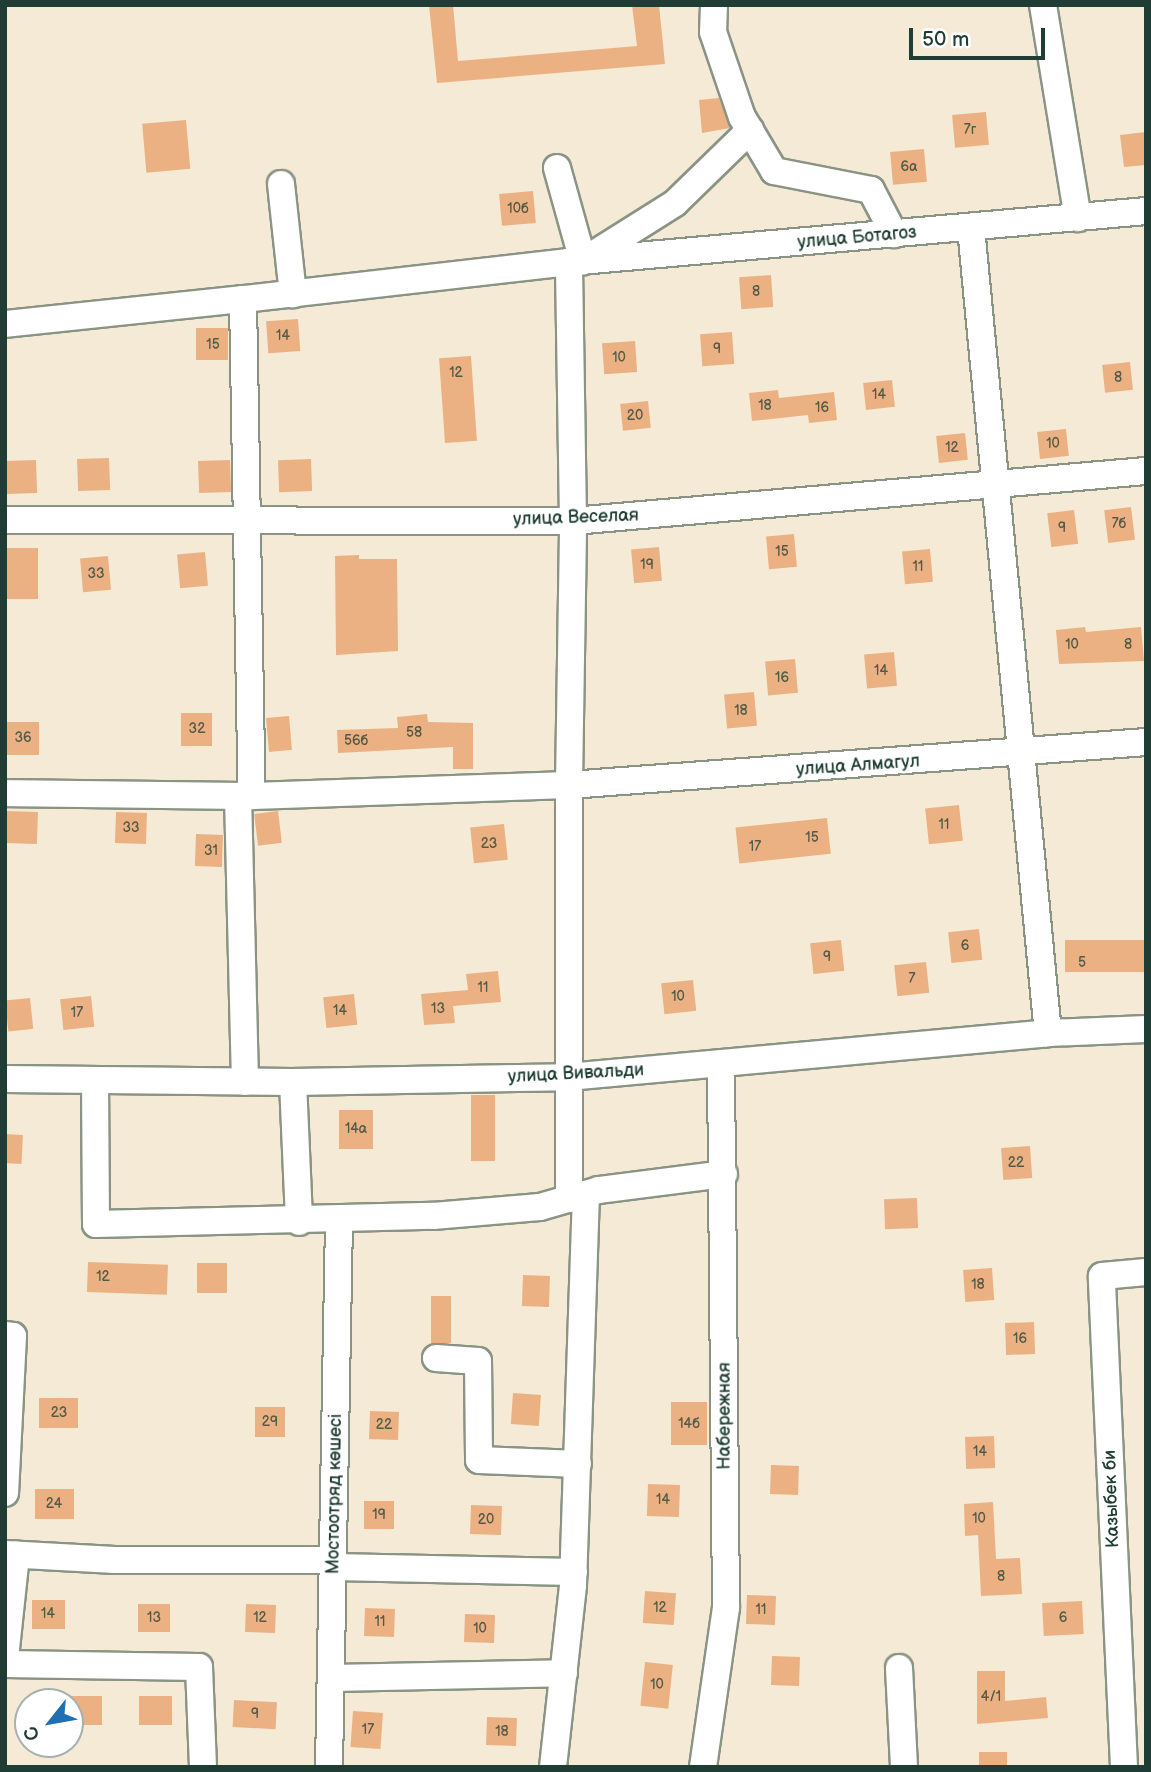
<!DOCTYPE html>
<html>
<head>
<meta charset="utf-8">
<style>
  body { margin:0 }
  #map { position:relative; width:1151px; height:1772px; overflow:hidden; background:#f5ead5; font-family:"Balsamiq Sans",sans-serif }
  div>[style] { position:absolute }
  .building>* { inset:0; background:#ebb183; transform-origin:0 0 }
  .roads { filter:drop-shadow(2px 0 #8a9484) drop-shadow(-2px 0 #8a9484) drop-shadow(0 2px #8a9484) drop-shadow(0 -2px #8a9484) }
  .minor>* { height:26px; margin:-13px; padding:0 13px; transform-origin:13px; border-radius:13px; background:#fff }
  span { translate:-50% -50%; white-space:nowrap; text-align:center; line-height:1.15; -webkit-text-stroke:5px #fff; paint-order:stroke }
  .number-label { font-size:14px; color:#525a48 }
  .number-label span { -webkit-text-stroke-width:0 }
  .street-label { font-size:18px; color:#1f3d34 }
  .frame { position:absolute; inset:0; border:7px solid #1f3d34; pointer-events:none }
  .north { position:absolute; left:14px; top:1688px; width:70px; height:70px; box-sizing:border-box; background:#fff; border:2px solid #a5b1ae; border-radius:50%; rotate:239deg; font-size:19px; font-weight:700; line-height:28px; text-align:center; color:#1f3d34 }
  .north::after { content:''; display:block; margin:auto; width:24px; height:32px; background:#1f6fb2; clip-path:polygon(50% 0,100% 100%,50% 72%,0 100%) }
  .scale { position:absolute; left:909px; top:28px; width:136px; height:32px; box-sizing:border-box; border:4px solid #1f3d34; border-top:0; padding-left:9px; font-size:21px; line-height:24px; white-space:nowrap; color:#1f3d34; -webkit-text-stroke:5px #fff; paint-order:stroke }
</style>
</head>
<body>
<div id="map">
  <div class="building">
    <div style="clip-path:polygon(429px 5px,453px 5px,458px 61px,637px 46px,632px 5px,659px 5px,665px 64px,437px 83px)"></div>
    <div style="clip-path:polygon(719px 98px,730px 128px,702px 133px,699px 100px)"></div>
    <div style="left:986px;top:112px;width:33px;height:34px;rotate:85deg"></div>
    <div style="left:186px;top:120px;width:49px;height:44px;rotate:85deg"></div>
    <div style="clip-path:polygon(1146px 132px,1146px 165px,1124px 167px,1120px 135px)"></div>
    <div style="left:924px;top:149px;width:33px;height:34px;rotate:85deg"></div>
    <div style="left:533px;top:191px;width:32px;height:34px;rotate:85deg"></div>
    <div style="left:771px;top:275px;width:32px;height:32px;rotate:86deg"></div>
    <div style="left:298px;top:319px;width:32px;height:32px;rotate:86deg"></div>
    <div style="left:228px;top:328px;width:32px;height:32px;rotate:90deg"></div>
    <div style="left:732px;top:332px;width:32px;height:32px;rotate:86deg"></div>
    <div style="left:635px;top:341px;width:31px;height:33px;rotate:86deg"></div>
    <div style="left:471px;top:356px;width:85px;height:32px;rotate:86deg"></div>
    <div style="left:1130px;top:362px;width:28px;height:28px;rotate:84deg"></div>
    <div style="left:892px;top:380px;width:27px;height:29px;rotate:84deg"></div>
    <div style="clip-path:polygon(778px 390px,779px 398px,834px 392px,837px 420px,809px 423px,808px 415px,752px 421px,749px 393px)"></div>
    <div style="left:648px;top:401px;width:27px;height:28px;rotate:84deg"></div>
    <div style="left:1066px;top:429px;width:27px;height:29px;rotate:84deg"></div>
    <div style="left:965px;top:433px;width:27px;height:29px;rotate:84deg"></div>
    <div style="left:109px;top:458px;width:32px;height:32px;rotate:88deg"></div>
    <div style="left:311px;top:459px;width:32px;height:33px;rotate:88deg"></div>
    <div style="left:36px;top:460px;width:33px;height:31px;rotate:88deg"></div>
    <div style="left:230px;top:460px;width:32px;height:32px;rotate:88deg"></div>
    <div style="left:1131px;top:507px;width:33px;height:27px;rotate:83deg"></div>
    <div style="left:1074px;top:510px;width:34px;height:27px;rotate:83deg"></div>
    <div style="left:794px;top:534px;width:33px;height:28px;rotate:85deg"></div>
    <div style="left:659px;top:547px;width:34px;height:28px;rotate:85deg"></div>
    <div style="left:5px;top:548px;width:33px;height:51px"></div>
    <div style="left:930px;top:549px;width:33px;height:28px;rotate:85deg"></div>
    <div style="left:205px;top:552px;width:34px;height:28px;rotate:85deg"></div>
    <div style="clip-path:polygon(359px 555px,359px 559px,397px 559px,398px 651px,336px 655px,335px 556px)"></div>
    <div style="left:108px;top:556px;width:34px;height:28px;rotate:85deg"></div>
    <div style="clip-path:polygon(1085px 627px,1086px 632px,1141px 627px,1144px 661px,1059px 664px,1056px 630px)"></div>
    <div style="left:894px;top:652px;width:34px;height:30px;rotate:85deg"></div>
    <div style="left:795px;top:659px;width:34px;height:30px;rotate:85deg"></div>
    <div style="left:754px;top:692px;width:34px;height:30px;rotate:85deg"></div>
    <div style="left:181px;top:713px;width:31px;height:33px"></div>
    <div style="clip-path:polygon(427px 714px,428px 722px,473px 723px,473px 769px,453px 769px,453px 747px,338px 753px,337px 730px,398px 728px,397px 717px)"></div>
    <div style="left:289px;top:716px;width:34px;height:23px;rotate:85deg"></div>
    <div style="left:7px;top:722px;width:32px;height:33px"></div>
    <div style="left:959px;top:805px;width:36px;height:34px;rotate:84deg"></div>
    <div style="left:7px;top:811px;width:31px;height:32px;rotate:2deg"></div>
    <div style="left:278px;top:811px;width:32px;height:24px;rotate:83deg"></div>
    <div style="left:116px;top:812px;width:31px;height:31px;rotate:2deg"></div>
    <div style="left:827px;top:818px;width:36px;height:92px;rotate:84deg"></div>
    <div style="left:504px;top:824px;width:36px;height:34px;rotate:84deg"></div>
    <div style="left:196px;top:834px;width:27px;height:32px;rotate:2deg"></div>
    <div style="left:979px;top:929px;width:31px;height:31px;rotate:84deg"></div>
    <div style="left:841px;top:940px;width:31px;height:31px;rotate:84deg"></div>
    <div style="left:1146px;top:940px;width:32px;height:81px;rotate:90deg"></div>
    <div style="left:926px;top:962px;width:31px;height:32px;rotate:84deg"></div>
    <div style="clip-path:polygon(498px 971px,501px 1002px,453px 1006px,455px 1023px,424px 1025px,421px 994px,468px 990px,466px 974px)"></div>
    <div style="left:693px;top:980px;width:31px;height:32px;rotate:84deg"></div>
    <div style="left:354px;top:994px;width:31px;height:31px;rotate:84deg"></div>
    <div style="left:91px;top:996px;width:31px;height:31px;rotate:84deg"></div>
    <div style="left:30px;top:998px;width:31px;height:25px;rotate:84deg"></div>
    <div style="left:471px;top:1095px;width:24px;height:66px"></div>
    <div style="left:339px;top:1110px;width:34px;height:39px"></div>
    <div style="left:5px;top:1134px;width:18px;height:29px;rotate:3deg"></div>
    <div style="left:1030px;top:1146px;width:32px;height:29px;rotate:86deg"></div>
    <div style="left:917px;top:1198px;width:30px;height:33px;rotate:88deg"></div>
    <div style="left:88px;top:1262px;width:80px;height:30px;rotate:2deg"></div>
    <div style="left:227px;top:1263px;width:30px;height:30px;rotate:90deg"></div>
    <div style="left:992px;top:1268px;width:32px;height:29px;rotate:86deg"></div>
    <div style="left:523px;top:1275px;width:27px;height:31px;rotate:2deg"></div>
    <div style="left:431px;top:1296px;width:20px;height:47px"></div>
    <div style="left:1034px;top:1322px;width:32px;height:29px;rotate:88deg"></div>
    <div style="left:513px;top:1393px;width:28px;height:31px;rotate:4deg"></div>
    <div style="left:39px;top:1398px;width:39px;height:30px"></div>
    <div style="left:671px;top:1402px;width:36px;height:43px"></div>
    <div style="left:255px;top:1407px;width:30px;height:30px"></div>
    <div style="left:370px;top:1411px;width:29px;height:28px;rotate:2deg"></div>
    <div style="left:994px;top:1436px;width:32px;height:29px;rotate:88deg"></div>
    <div style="left:771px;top:1465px;width:28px;height:29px;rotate:2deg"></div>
    <div style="left:648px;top:1484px;width:32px;height:32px;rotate:2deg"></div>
    <div style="left:35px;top:1489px;width:39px;height:30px"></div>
    <div style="left:364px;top:1501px;width:30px;height:28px"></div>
    <div style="clip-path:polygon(993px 1502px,996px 1559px,1020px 1558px,1022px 1594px,981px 1596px,978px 1535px,965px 1536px,964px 1504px)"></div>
    <div style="left:471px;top:1505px;width:31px;height:29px;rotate:2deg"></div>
    <div style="left:645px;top:1591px;width:31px;height:32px;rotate:4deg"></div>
    <div style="left:747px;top:1595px;width:29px;height:29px;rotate:2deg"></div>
    <div style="left:32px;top:1600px;width:33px;height:29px"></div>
    <div style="left:1082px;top:1601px;width:33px;height:40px;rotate:87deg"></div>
    <div style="left:138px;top:1604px;width:32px;height:28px"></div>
    <div style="left:246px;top:1604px;width:30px;height:28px;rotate:2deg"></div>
    <div style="left:365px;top:1608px;width:30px;height:28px;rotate:2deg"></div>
    <div style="left:465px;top:1614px;width:30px;height:28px;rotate:2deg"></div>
    <div style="left:772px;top:1656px;width:28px;height:29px;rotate:2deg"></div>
    <div style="left:645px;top:1662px;width:28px;height:44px;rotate:6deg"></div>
    <div style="clip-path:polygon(977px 1671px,1005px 1671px,1005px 1701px,1046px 1697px,1048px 1718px,977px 1724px)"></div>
    <div style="left:70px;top:1696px;width:32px;height:29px"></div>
    <div style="left:139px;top:1696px;width:33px;height:29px"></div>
    <div style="left:234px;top:1700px;width:43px;height:27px;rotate:3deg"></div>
    <div style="left:353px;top:1711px;width:30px;height:36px;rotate:4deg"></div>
    <div style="left:487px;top:1717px;width:30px;height:28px;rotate:2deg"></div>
    <div style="left:979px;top:1752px;width:28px;height:15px"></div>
  </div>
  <div class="roads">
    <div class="minor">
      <div style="left:714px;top:5px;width:27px;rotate:92deg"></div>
      <div style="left:713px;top:32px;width:90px;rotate:71.2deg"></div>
      <div style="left:742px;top:117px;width:63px;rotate:59.3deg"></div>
      <div style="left:774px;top:171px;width:99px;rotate:11.1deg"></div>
      <div style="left:871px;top:190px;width:50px;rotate:62.4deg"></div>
      <div style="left:1043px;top:5px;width:216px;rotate:80.7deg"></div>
      <div style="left:557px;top:168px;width:97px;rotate:74.4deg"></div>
      <div style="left:583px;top:261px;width:109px;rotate:-32.2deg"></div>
      <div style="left:675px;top:203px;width:105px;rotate:-44.2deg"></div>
      <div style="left:281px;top:184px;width:111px;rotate:83.8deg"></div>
      <div style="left:971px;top:228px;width:809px;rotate:84.54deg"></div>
      <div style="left:569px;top:262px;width:579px;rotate:-5.05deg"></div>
      <div style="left:5px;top:324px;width:239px;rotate:-6deg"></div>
      <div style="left:5px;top:520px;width:568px;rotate:0.1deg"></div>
      <div style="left:573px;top:521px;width:575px;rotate:-4.99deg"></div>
      <div style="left:5px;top:793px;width:247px;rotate:0.7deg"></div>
      <div style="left:238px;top:796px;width:286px;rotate:88.6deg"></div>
      <div style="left:5px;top:1079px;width:288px;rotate:0.6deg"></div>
      <div style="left:293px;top:1082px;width:275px;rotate:-1deg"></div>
      <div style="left:568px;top:1077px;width:482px;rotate:-5.2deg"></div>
      <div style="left:1048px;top:1033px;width:98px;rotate:-2.3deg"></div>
      <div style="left:95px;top:1080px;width:144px;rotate:89.6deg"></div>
      <div style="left:96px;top:1224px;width:337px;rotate:-1.4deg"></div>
      <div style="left:433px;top:1216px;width:107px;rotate:-4.8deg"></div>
      <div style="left:540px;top:1207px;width:61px;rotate:-16.1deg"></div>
      <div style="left:599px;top:1190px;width:126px;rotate:-7.3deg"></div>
      <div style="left:293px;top:1082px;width:140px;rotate:87.5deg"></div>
      <div style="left:569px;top:1199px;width:414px;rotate:-90deg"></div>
      <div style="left:569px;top:785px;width:264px;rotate:-89.1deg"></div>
      <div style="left:573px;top:521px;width:259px;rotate:-90.9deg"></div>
      <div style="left:569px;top:262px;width:328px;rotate:173.5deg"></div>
      <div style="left:243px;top:299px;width:497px;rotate:89deg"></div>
      <div style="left:252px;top:796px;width:317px;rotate:-2deg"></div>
      <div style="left:569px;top:785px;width:579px;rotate:-4.26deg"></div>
      <div style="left:5px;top:1335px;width:8px;rotate:7deg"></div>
      <div style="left:13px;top:1336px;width:157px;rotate:92.9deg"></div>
      <div style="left:436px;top:1358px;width:42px;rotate:4.1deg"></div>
      <div style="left:478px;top:1361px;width:99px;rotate:89.4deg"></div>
      <div style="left:479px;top:1460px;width:99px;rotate:2.3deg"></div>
      <div style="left:5px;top:1554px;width:110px;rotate:3.1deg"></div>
      <div style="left:115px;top:1560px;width:219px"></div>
      <div style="left:334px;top:1567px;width:240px;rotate:1.2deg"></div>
      <div style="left:5px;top:1658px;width:104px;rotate:-83.9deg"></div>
      <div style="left:5px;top:1664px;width:194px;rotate:0.9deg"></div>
      <div style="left:199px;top:1667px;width:100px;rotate:87.7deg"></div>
      <div style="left:899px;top:1668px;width:99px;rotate:87.1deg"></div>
      <div style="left:333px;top:1678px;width:231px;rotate:-1.2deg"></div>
      <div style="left:329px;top:1767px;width:546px;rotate:-88.95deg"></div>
      <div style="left:553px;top:1767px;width:183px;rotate:-83.7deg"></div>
      <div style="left:573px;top:1585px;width:391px;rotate:-88.1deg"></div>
      <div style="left:703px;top:1767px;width:161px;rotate:-81.8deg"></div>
      <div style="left:726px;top:1608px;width:543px;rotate:-90.53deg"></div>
      <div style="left:1124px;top:1767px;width:491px;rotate:-92.6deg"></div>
      <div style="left:1102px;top:1276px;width:44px;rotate:-5.2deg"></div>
    </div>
  </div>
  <div class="number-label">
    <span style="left:970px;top:130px">7г</span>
    <span style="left:909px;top:167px">6а</span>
    <span style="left:518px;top:209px">10б</span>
    <span style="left:756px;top:292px">8</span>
    <span style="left:283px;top:336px">14</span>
    <span style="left:213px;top:345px">15</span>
    <span style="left:717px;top:349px">9</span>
    <span style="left:619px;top:358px">10</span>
    <span style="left:456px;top:373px">12</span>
    <span style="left:1118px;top:378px">8</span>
    <span style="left:879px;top:395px">14</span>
    <span style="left:765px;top:406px">18</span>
    <span style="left:822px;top:408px">16</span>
    <span style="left:635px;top:416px">20</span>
    <span style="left:1053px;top:444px">10</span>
    <span style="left:952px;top:448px">12</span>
    <span style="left:1119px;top:524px">7б</span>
    <span style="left:1062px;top:528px">9</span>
    <span style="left:782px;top:552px">15</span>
    <span style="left:647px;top:565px">19</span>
    <span style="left:918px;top:567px">11</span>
    <span style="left:96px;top:574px">33</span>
    <span style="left:1072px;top:645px">10</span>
    <span style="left:1128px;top:645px">8</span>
    <span style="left:881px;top:671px">14</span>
    <span style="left:782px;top:678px">16</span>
    <span style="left:741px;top:711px">18</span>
    <span style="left:197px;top:729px">32</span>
    <span style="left:414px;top:733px">58</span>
    <span style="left:23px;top:738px">36</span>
    <span style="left:356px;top:741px">56б</span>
    <span style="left:944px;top:825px">11</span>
    <span style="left:131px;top:828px">33</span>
    <span style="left:812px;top:838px">15</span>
    <span style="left:489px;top:844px">23</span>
    <span style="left:755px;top:847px">17</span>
    <span style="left:211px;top:851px">31</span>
    <span style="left:965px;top:946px">6</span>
    <span style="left:827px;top:957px">9</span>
    <span style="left:1082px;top:963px">5</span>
    <span style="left:912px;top:979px">7</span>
    <span style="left:483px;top:988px">11</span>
    <span style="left:678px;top:997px">10</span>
    <span style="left:438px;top:1009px">13</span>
    <span style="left:340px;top:1011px">14</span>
    <span style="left:77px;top:1013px">17</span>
    <span style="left:356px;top:1129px">14а</span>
    <span style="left:1016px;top:1163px">22</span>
    <span style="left:103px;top:1277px">12</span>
    <span style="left:978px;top:1285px">18</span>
    <span style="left:1020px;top:1339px">16</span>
    <span style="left:59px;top:1413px">23</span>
    <span style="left:270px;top:1422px">29</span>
    <span style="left:689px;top:1424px">14б</span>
    <span style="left:384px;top:1425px">22</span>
    <span style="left:980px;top:1452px">14</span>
    <span style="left:663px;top:1500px">14</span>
    <span style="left:54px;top:1504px">24</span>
    <span style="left:379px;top:1515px">19</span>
    <span style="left:979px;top:1519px">10</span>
    <span style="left:486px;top:1520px">20</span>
    <span style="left:1001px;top:1577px">8</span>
    <span style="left:660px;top:1608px">12</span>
    <span style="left:761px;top:1610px">11</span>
    <span style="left:48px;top:1614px">14</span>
    <span style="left:154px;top:1618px">13</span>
    <span style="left:260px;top:1618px">12</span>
    <span style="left:1063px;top:1618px">6</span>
    <span style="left:380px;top:1622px">11</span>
    <span style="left:480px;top:1629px">10</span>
    <span style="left:657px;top:1685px">10</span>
    <span style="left:991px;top:1697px">4/1</span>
    <span style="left:255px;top:1714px">9</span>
    <span style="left:368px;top:1730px">17</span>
    <span style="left:502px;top:1732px">18</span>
  </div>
  <div class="street-label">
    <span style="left:857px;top:238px;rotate:-5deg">улица Ботагоз</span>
    <span style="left:576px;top:518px;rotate:-2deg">улица Веселая</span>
    <span style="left:858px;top:766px;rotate:-4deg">улица Алмагул</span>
    <span style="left:576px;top:1074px;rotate:-3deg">улица Вивальди</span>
    <span style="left:725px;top:1416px;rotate:-90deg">Набережная</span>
    <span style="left:335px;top:1494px;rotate:-89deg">Мостоотряд көшесі</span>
    <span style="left:1112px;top:1499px;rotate:-92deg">Казыбек би</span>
  </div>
  <div class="frame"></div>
  <div class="north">С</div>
  <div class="scale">50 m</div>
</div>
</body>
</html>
